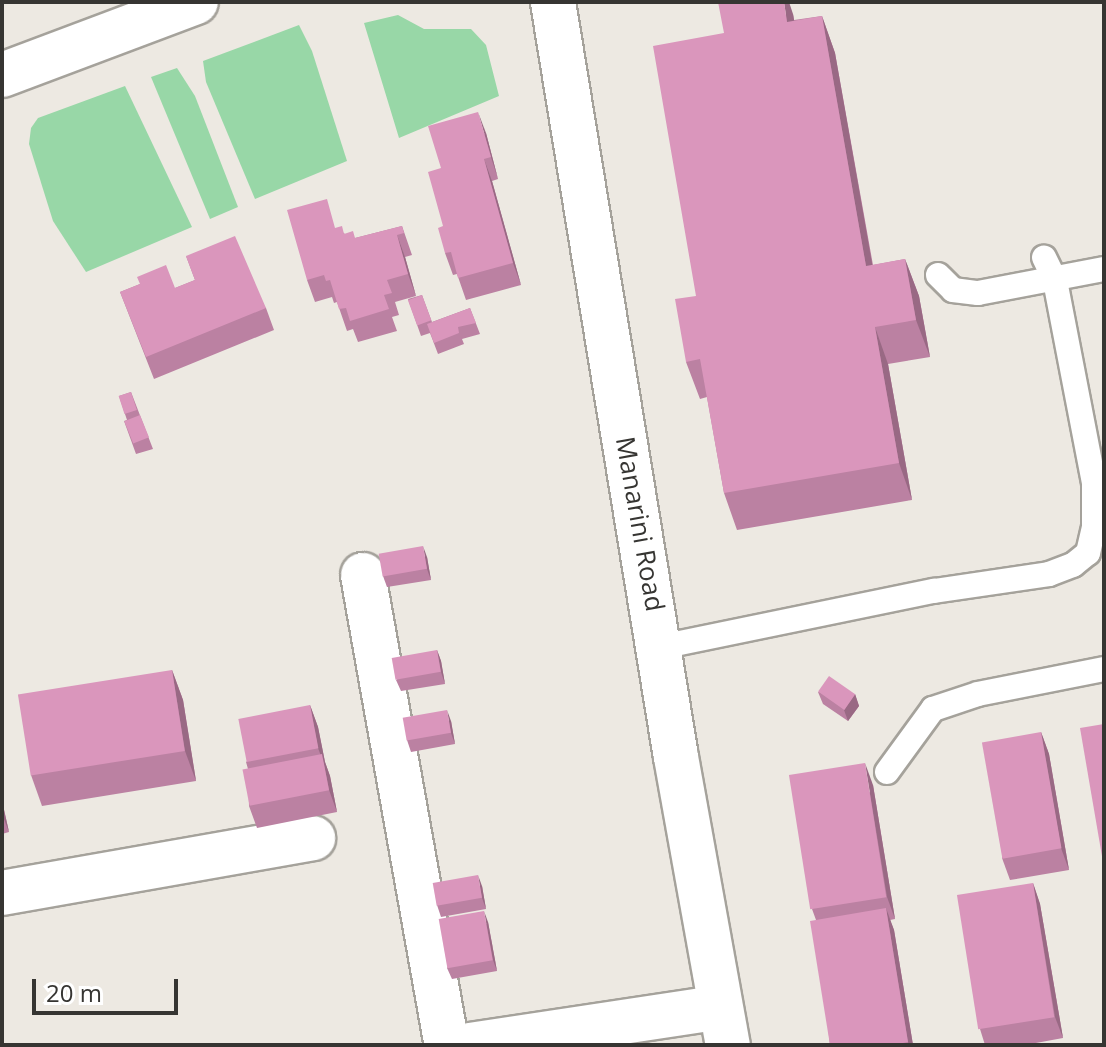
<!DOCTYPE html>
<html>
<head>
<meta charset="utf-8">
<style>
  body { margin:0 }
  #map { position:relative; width:1106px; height:1047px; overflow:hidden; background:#ede9e2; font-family:"Open Sans",sans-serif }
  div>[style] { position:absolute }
  .green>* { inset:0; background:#98d7a7 }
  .roads { filter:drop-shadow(2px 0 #a5a29b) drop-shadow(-2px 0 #a5a29b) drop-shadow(0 2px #a5a29b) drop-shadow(0 -2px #a5a29b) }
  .service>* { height:24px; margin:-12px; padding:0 12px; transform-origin:12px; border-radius:12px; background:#fff }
  .minor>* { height:44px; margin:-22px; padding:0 22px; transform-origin:22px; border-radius:22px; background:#fff }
  .tertiary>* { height:44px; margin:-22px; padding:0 22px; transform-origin:22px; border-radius:22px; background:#fff }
  .secondary>* { height:44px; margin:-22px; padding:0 22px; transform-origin:22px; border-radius:22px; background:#fff }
  .wall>* { inset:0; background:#bb81a2 }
  .shaded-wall>* { inset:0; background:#996984 }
  .building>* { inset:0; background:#da96bc; transform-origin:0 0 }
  span { translate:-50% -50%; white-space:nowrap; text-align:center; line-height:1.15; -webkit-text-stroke:6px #fff; paint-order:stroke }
  .street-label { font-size:26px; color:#363532 }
  .frame { position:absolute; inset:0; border:4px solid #363532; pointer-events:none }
  .scale { position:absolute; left:32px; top:979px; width:146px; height:36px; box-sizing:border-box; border:4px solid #363532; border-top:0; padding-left:10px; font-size:24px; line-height:28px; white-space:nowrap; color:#363532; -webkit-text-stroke:6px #fff; paint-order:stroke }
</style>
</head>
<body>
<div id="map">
  <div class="green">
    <div style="clip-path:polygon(398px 15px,424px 29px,471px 29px,486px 45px,499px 96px,399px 138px,364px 23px)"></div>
    <div style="clip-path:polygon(299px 25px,312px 51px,347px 161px,255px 199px,206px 82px,203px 61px)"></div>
    <div style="clip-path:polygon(177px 68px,195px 96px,238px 207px,210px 219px,151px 77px)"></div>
    <div style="clip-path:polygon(125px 86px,192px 227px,86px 272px,53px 221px,29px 144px,31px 128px,38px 118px)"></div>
  </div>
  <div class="roads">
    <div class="service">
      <div style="left:938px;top:275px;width:21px;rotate:45deg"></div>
      <div style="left:953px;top:290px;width:25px;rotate:7deg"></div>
      <div style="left:978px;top:293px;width:128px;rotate:-10.8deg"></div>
      <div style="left:660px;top:647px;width:280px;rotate:-11.6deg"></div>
      <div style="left:934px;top:591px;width:116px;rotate:-8.4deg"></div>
      <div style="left:1049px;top:574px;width:26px;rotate:-21deg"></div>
      <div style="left:1073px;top:565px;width:19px;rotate:-39deg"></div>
      <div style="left:1088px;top:553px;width:28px;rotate:-77deg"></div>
      <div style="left:1094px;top:526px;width:43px;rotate:-90deg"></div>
      <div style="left:1094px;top:483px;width:207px;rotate:-100.9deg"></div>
      <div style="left:1055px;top:280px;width:25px;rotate:-116deg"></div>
      <div style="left:887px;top:772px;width:78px;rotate:-53.9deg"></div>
      <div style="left:933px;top:709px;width:47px;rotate:-18.4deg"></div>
      <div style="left:978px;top:694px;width:128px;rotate:-11.2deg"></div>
    </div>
    <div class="minor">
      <div style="left:363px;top:575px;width:477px;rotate:79.9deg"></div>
      <div style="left:2px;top:893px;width:316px;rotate:-10deg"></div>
      <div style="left:470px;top:1045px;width:253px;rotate:-8.6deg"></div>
    </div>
    <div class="tertiary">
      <div style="left:553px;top:2px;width:765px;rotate:80.75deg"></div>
      <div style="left:676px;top:757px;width:293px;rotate:79.8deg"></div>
    </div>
    <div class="secondary">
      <div style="left:2px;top:75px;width:207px;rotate:-20.6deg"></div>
    </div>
  </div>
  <div class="wall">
    <div style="clip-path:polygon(793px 14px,794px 20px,822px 16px,835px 53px,873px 265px,905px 259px,919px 296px,930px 357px,888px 364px,912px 500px,737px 530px,724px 493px,707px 397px,700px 399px,686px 362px,696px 296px,724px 33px)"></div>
    <div style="clip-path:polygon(486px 133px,498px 179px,492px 181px,521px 285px,466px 300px,457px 274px,453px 275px,445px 253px,441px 168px)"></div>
    <div style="clip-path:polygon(402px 226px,412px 255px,405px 257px,416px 296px,395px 302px,399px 315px,392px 317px,397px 331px,358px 342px,353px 329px,347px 331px,337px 302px,334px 303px,332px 297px,315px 302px,307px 280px,337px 228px,345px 234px,355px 238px)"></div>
    <div style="clip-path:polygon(186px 256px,266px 308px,274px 330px,154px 379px,120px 292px,140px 284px,175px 288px,195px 280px)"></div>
    <div style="clip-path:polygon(422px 295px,432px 322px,470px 308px,480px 334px,462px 339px,464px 344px,438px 354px,430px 333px,421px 336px,408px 299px)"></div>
    <div style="clip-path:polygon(131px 392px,153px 449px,136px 454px,124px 421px,127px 420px,119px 396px)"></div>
    <div style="clip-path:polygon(427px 557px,431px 580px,387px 587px,383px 576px)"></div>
    <div style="clip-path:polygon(437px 650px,441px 661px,445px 684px,401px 691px,396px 680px)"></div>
    <div style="clip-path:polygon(172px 670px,183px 700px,196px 781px,42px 806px,31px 775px)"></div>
    <div style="clip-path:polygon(818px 692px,855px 694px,859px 706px,848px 721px,823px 704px)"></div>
    <div style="clip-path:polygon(310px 705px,318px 727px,325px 762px,330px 776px,337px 812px,257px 828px,249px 806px,248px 769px,246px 762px)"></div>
    <div style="clip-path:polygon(451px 721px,455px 744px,411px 752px,407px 740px)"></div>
    <div style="clip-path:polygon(1041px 732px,1049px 754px,1069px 870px,1010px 880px,1002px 858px)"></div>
    <div style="clip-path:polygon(873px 785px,895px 919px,890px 920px,894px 930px,913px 1045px,830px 1045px,816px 920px,812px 909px)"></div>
    <div style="clip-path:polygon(2px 801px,9px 832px,2px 834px)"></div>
    <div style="clip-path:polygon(1033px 883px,1040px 904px,1063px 1038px,1025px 1045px,985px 1045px,980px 1029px)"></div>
    <div style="clip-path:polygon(482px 886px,486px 909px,441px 917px,437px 905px)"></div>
    <div style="clip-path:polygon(488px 922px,497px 971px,452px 979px,447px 968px)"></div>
  </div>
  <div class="shaded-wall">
    <div style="clip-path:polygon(784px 2px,789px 2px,793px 14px,801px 59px,787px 22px)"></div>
    <div style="clip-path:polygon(822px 16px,835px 53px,879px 303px,866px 266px)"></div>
    <div style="clip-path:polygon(478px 112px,486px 133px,498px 179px,491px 157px)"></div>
    <div style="clip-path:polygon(484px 159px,492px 181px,521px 285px,513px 263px)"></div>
    <div style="clip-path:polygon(397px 235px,405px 257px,416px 296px,408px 274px)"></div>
    <div style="clip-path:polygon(905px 259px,919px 296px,930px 357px,916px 320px)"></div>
    <div style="clip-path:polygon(875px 327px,888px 364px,912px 500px,899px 463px)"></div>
    <div style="clip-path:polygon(423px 546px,427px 557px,431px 580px,427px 569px)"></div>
    <div style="clip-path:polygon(437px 650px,441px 661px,445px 684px,441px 672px)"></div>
    <div style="clip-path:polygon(172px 670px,183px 700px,196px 781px,185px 751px)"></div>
    <div style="clip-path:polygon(855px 694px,859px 706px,848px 721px,844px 710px)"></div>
    <div style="clip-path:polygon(310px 705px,318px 727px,325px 762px,330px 776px,337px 812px,329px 790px,324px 764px,318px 748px)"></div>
    <div style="clip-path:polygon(447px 710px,451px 721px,455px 744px,451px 733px)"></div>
    <div style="clip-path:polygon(1041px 732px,1049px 754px,1069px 870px,1061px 848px)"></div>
    <div style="clip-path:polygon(865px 763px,873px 785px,895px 919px,887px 897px)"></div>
    <div style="clip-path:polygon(2px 801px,9px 832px,2px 814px)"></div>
    <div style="clip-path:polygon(478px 875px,482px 886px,486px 909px,482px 898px)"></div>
    <div style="clip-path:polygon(1033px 883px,1040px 904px,1063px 1038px,1055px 1017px)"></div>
    <div style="clip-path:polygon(886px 908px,894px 930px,913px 1045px,909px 1045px,908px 1042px)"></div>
    <div style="clip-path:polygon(484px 911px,488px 922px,497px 971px,493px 960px)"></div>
  </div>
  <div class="building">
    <div style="clip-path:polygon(718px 2px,784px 2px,787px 22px,822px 16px,866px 266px,905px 259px,916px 320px,875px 327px,899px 463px,724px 493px,700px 359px,686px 362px,675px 299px,696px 296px,653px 46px,724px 33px)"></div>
    <div style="clip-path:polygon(478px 112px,491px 157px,484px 159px,513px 263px,458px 278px,451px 252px,445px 253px,438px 228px,443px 226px,428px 172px,441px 168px,428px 126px)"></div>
    <div style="clip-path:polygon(327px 199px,335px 228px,342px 226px,344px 234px,353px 231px,355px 238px,402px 226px,404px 233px,397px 235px,408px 274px,387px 280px,392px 293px,384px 295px,389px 309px,350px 321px,346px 308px,339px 309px,330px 280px,326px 281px,324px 275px,307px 280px,287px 210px)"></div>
    <div style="clip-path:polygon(235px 236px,266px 308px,146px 357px,120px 292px,140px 284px,137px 277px,166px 265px,175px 288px,195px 280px,186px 256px)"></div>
    <div style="left:422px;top:295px;width:27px;height:15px;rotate:70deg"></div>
    <div style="clip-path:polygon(470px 308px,476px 323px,458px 327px,459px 333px,434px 343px,427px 324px)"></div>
    <div style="left:131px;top:392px;width:19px;height:13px;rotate:72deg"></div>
    <div style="left:140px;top:415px;width:24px;height:17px;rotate:68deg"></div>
    <div style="left:423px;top:546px;width:23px;height:45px;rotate:80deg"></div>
    <div style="left:437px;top:650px;width:22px;height:46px;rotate:80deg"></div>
    <div style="left:172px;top:670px;width:82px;height:156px;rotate:81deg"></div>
    <div style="left:829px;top:676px;width:32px;height:19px;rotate:35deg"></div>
    <div style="left:310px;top:705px;width:44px;height:73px;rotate:79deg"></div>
    <div style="left:447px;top:710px;width:23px;height:45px;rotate:80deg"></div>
    <div style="clip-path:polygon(1104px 724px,1104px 862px,1103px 862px,1080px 728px)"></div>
    <div style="left:1041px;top:732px;width:118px;height:60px;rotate:80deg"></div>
    <div style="left:322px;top:754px;width:37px;height:81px;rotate:79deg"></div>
    <div style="left:865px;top:763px;width:136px;height:77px;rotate:81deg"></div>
    <div style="left:478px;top:875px;width:23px;height:46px;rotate:80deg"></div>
    <div style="left:1033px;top:883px;width:136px;height:77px;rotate:81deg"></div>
    <div style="clip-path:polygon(886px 908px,908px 1042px,893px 1045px,830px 1045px,810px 921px)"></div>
    <div style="left:484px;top:911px;width:50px;height:46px;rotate:80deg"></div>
  </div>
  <div class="street-label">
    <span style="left:640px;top:524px;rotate:80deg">Manarini Road</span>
  </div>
  <div class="frame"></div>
  <div class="scale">20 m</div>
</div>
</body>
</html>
